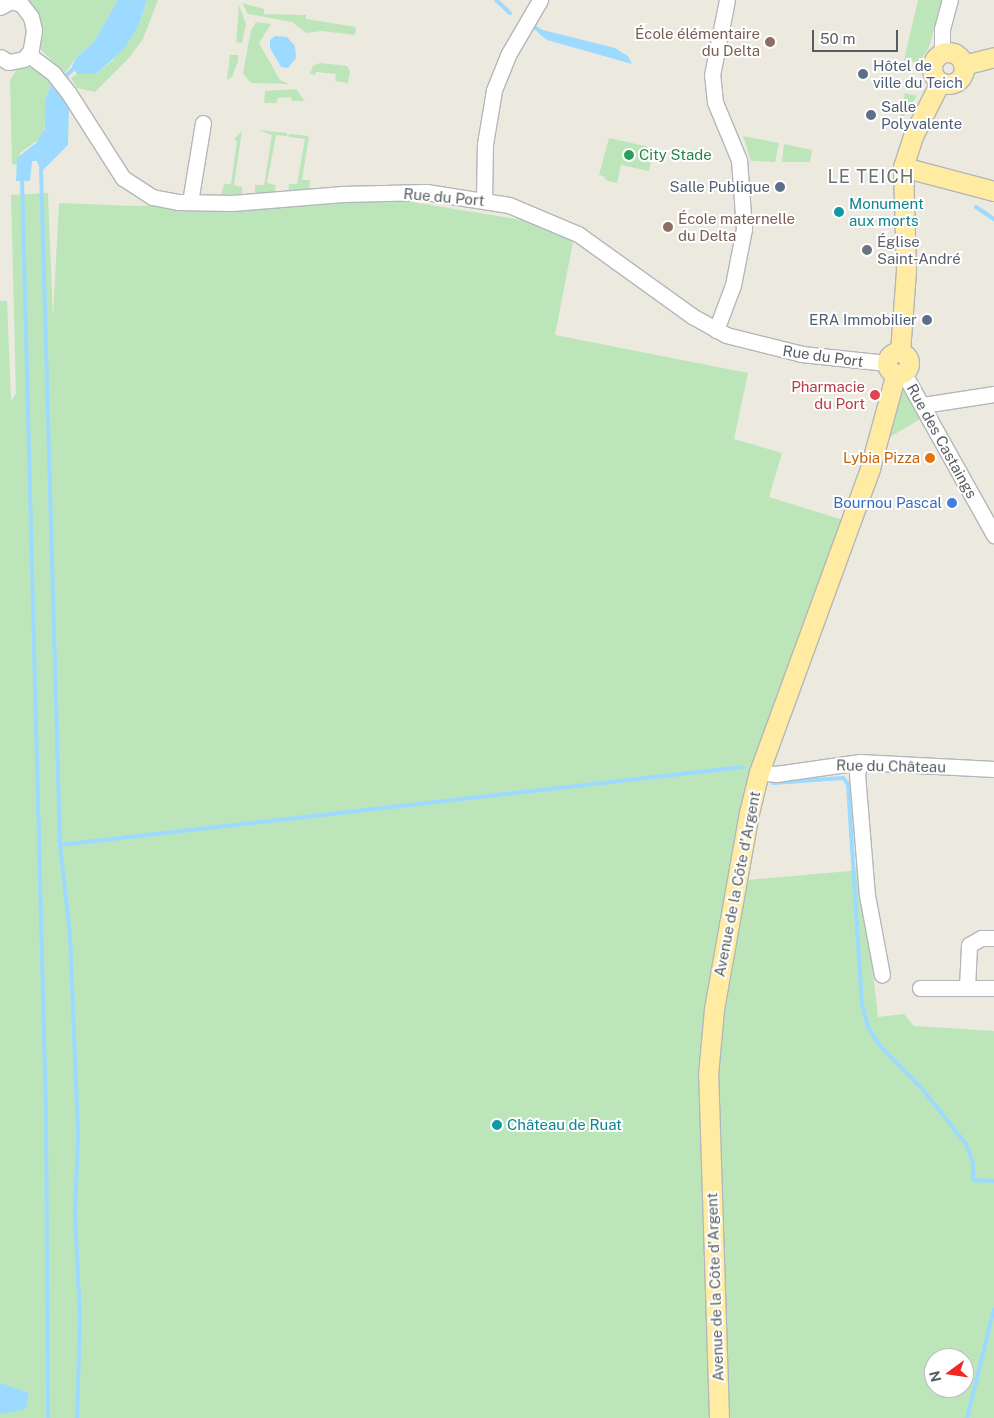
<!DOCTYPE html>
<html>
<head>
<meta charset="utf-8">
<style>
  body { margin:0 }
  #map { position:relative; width:994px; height:1418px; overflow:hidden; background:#ece9df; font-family:"Public Sans",sans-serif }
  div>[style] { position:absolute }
  .green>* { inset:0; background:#bce6ba }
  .water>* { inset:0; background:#9ddaff }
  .stream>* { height:4px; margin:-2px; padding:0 2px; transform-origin:2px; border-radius:2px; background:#9ddaff }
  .roads { filter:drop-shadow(1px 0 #b3b7bb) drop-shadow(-1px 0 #b3b7bb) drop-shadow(0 1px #b3b7bb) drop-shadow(0 -1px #b3b7bb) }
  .minor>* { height:15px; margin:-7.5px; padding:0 7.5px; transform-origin:7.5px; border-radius:7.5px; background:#fff }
  .major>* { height:19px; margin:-9.5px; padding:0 9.5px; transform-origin:9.5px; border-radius:9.5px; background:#ffeba2 }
  .major>.ring { margin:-9.5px; padding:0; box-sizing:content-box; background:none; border:19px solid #ffeba2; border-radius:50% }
  .dots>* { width:14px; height:14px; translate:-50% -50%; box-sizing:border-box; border:2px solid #fff; border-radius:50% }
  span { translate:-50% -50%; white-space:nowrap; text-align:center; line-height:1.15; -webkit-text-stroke:4px #fff; paint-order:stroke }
  .education-label { font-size:15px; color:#785e54 }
  .right { translate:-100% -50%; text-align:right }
  .left { translate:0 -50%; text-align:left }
  .service-label { font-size:15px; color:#4e5e75 }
  .leisure-label { font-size:15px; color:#27864d }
  .street-label { font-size:15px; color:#585d61 }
  .culture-label { font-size:15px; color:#0d838f }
  .worship-label { font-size:15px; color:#5b616d }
  .health-label { font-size:15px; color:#be3a42 }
  .food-label { font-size:15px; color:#c56008 }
  .shop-label { font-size:15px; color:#366cbe }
  .quarter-label { font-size:18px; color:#696f73; letter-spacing:1px }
  .north { position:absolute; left:924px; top:1348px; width:50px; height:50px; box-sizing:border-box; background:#fff; border:1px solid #bcbec0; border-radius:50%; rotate:256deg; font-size:14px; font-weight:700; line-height:20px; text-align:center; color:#585d61 }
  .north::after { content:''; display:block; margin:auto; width:18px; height:22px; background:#f02722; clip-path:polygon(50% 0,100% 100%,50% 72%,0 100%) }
  .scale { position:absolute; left:812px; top:30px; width:86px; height:22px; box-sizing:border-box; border:2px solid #585d61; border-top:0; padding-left:6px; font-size:15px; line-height:18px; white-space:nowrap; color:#585d61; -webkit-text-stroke:4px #fff; paint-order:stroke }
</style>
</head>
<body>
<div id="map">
  <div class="green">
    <div style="clip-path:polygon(27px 0,118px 0,93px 43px,76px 58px,65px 73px,41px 50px,40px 24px,34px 7px)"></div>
    <div style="clip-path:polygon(147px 0,158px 0,143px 39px,129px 58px,95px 92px,77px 88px,71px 78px,77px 74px,96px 74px,112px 61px,138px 27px)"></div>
    <div style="clip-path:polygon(918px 0,941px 0,942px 3px,929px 47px,919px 63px,904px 60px)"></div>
    <div style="clip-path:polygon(242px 3px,264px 9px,264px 14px,306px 15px,306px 19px,356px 27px,355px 35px,322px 31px,306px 33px,292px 22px,248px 14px)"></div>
    <div style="clip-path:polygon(239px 5px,246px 24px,242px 43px,236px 42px)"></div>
    <div style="clip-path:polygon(256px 22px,271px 24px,259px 43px,280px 80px,289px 84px,251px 83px,243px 73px,251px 30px)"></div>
    <div style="clip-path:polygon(230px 55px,238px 55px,238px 61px,232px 77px,227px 80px)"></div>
    <div style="clip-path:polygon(320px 63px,347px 66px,350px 71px,348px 83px,335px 81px,336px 74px,316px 72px,315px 75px,310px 74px,313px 66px)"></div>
    <div style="clip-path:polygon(25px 67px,37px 69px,52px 82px,45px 100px,47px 117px,42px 137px,20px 153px,17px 165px,12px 164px,10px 80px,18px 68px)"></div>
    <div style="clip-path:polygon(296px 89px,305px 101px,292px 101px,291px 97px,278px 98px,276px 103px,264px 103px,265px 91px)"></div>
    <div style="clip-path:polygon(905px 93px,917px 96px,899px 123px,899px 122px)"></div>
    <div style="clip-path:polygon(258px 130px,287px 133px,287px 136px,276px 135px,267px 183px,276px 185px,274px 193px,255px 195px,255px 185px,264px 185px,272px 135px)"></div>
    <div style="clip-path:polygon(242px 131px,234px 185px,242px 187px,242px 194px,221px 195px,224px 184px,231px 184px,237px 141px,234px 139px)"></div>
    <div style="clip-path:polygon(289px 134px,309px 136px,302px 180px,310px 180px,309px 192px,288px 194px,289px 184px,297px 184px,305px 139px,289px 137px)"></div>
    <div style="clip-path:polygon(743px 136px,779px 143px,775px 162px,751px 161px)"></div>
    <div style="clip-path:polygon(609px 138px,654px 148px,649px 171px,621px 165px,617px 183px,605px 180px,605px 177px,599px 175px)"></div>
    <div style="clip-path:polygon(784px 144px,812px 150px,810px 162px,782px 162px)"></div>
    <div style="clip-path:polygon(evenodd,48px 193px,53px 317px,59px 203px,135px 206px,406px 201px,546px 224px,573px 242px,555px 335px,748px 373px,734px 439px,782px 453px,769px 497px,853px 523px,765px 780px,748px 880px,861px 870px,878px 1017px,904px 1014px,914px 1026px,994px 1031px,994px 1418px,0 1418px,0 301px,7px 301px,11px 401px,16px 394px,11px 195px,48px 193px,934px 1358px,964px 1358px,964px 1388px,934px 1388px,934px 1358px)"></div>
    <div style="clip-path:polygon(901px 391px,906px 392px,922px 418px,890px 437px)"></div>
  </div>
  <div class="water">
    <div style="clip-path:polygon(118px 0,147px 0,138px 27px,124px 49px,96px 74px,77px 74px,72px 66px,76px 58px,93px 43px)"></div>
    <div style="clip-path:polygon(539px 29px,615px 48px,628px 56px,632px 64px,547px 40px,538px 33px)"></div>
    <div style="clip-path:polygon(275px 36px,287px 37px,295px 46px,296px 58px,288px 68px,281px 67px,270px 48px,270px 40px)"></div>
    <div style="clip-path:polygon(52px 82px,69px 105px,68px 145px,41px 172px,37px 161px,32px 161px,30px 181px,16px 181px,17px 158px,36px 143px,45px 129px,45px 100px)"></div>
    <div style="clip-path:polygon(0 1383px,29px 1393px,26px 1409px,0 1414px)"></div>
  </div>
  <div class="stream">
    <div style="left:496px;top:0;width:19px;rotate:43deg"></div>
    <div style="left:534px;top:27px;width:9px;rotate:32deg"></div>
    <div style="left:63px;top:79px;width:18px;rotate:-45deg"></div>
    <div style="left:41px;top:169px;width:676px;rotate:88.39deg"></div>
    <div style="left:60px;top:845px;width:90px;rotate:83.6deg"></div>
    <div style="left:70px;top:934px;width:201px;rotate:87.7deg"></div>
    <div style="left:78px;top:1135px;width:79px;rotate:92.2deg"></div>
    <div style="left:75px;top:1214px;width:105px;rotate:87.3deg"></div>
    <div style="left:80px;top:1319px;width:99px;rotate:91.7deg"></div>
    <div style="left:22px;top:178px;width:936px;rotate:88.53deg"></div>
    <div style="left:46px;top:1114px;width:304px;rotate:89.6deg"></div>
    <div style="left:976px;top:207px;width:22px;rotate:34deg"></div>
    <div style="left:773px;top:783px;width:70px;rotate:-4.1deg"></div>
    <div style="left:843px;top:778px;width:8px;rotate:50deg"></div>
    <div style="left:848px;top:784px;width:220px;rotate:86.4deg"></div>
    <div style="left:862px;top:1004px;width:24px;rotate:75deg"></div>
    <div style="left:868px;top:1027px;width:22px;rotate:58deg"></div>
    <div style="left:880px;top:1046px;width:63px;rotate:45.6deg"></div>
    <div style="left:924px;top:1091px;width:68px;rotate:51.6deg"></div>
    <div style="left:966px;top:1144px;width:20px;rotate:70deg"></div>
    <div style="left:973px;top:1163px;width:17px;rotate:90deg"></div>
    <div style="left:973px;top:1180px;width:21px;rotate:3deg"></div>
    <div style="left:60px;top:845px;width:687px;rotate:-6.52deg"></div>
    <div style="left:967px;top:1418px;width:112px;rotate:-76.1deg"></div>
  </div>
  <div class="roads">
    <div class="minor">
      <div style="left:0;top:7px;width:13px;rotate:-29deg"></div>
      <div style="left:11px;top:1px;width:10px;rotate:17deg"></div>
      <div style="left:21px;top:4px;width:16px;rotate:52deg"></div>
      <div style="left:31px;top:17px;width:13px;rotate:77deg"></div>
      <div style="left:34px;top:30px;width:20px;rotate:99deg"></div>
      <div style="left:31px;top:50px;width:11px;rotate:128deg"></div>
      <div style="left:24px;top:59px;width:16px;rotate:169deg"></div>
      <div style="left:8px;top:62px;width:9px;rotate:-148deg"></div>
      <div style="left:942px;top:54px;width:25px;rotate:-90deg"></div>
      <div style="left:942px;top:29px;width:30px;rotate:-75deg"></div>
      <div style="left:29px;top:55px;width:30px;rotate:37deg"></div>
      <div style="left:53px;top:73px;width:24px;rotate:52deg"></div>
      <div style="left:68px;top:92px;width:102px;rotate:57.4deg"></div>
      <div style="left:123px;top:178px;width:35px;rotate:33deg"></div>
      <div style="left:152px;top:197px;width:26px;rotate:11deg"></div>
      <div style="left:178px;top:202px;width:54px;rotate:1.1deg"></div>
      <div style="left:232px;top:203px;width:111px;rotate:-4.6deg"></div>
      <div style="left:343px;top:194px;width:83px;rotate:-1.4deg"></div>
      <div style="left:426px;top:192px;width:84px;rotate:8.9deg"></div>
      <div style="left:509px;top:205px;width:75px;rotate:22.8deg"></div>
      <div style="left:578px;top:234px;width:140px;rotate:35.7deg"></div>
      <div style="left:692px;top:316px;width:39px;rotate:29deg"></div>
      <div style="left:726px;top:335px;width:78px;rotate:14deg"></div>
      <div style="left:802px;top:354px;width:85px;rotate:6deg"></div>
      <div style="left:484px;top:199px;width:55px;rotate:-89deg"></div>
      <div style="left:485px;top:144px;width:55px;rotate:-80.5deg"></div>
      <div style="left:494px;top:90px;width:38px;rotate:-68deg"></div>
      <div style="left:508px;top:55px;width:64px;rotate:-59.8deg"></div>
      <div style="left:190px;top:202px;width:80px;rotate:-80.7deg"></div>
      <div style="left:716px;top:330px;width:48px;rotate:-69.3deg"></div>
      <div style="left:733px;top:285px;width:57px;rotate:-78.9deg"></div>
      <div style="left:744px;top:229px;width:69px;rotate:-94.1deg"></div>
      <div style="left:739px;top:160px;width:63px;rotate:-112.5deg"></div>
      <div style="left:715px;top:102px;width:27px;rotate:-96deg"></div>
      <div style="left:712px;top:75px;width:76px;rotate:-78.7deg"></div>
      <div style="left:903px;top:372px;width:187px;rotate:60.8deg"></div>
      <div style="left:923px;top:405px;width:72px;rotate:-8.8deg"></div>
      <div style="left:860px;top:762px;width:12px;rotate:104deg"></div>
      <div style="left:857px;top:774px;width:121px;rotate:85.3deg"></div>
      <div style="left:867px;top:895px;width:81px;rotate:79.4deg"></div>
      <div style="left:759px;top:772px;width:17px;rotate:7deg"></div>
      <div style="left:776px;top:774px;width:85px;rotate:-8.1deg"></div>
      <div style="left:860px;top:762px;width:134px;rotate:3deg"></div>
      <div style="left:920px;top:988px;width:74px"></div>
      <div style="left:967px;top:988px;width:43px;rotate:-87.3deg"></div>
      <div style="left:969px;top:945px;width:14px;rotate:-30deg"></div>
      <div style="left:981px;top:938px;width:13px"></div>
    </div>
    <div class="major">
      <div class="ring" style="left:932px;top:52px;width:13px;height:13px"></div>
      <div style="left:963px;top:65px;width:32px;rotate:-14deg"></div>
      <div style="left:903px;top:167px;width:94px;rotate:14.8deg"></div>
      <div style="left:900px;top:352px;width:82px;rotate:-85.8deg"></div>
      <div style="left:906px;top:270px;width:103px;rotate:-91.7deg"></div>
      <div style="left:903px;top:167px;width:33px;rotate:-72deg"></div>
      <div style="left:913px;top:136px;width:60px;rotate:-63.4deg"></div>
      <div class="ring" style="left:887px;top:352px;width:3px;height:3px"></div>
      <div style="left:719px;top:1418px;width:343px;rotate:-91.8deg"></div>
      <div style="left:708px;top:1075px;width:66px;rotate:-84.8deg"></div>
      <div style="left:714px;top:1009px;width:199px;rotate:-79.9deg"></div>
      <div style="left:749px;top:813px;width:42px;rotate:-76.3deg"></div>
      <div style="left:759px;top:772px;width:324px;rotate:-69.9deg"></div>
      <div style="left:870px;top:468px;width:98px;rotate:-74.7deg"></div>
    </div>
  </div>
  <div class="dots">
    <div style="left:770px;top:42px;background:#8d6e63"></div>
    <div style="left:863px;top:74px;background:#5c6f8a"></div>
    <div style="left:871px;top:115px;background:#5c6f8a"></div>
    <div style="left:629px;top:155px;background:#2e9e5b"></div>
    <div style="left:780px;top:187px;background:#5c6f8a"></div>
    <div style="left:839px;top:212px;background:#0f9aa8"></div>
    <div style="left:668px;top:227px;background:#8d6e63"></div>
    <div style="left:867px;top:250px;background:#6b7280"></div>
    <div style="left:927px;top:320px;background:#5c6f8a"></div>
    <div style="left:875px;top:395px;background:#e0444e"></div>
    <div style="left:930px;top:458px;background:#e8710a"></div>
    <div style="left:952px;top:503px;background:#3f7fe0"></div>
    <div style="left:497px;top:1125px;background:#0f9aa8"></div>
  </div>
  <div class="education-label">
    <span class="right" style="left:760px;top:42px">École élémentaire<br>du Delta</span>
    <span class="left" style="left:678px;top:227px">École maternelle<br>du Delta</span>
  </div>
  <div class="service-label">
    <span class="left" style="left:873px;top:74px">Hôtel de<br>ville du Teich</span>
    <span class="left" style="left:881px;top:115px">Salle<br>Polyvalente</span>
    <span class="right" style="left:770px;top:187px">Salle Publique</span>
    <span class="right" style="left:917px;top:320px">ERA Immobilier</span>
  </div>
  <div class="leisure-label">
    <span class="left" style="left:639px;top:155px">City Stade</span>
  </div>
  <div class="street-label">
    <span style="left:444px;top:197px;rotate:5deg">Rue du Port</span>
    <span style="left:823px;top:356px;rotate:8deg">Rue du Port</span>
    <span style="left:942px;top:441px;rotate:61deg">Rue des Castaings</span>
    <span style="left:891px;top:766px;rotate:1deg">Rue du Château</span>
    <span style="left:737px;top:884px;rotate:-79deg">Avenue de la Côte d'Argent</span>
    <span style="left:715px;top:1287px;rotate:-92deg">Avenue de la Côte d'Argent</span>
  </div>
  <div class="culture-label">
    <span class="left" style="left:849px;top:212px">Monument<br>aux morts</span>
    <span class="left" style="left:507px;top:1125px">Château de Ruat</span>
  </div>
  <div class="worship-label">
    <span class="left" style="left:877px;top:250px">Église<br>Saint-André</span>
  </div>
  <div class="health-label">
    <span class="right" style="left:865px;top:395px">Pharmacie<br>du Port</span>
  </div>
  <div class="food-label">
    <span class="right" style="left:920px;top:458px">Lybia Pizza</span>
  </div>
  <div class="shop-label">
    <span class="right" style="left:942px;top:503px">Bournou Pascal</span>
  </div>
  <div class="quarter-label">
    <span style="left:871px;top:177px">LE TEICH</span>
  </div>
  <div class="north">N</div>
  <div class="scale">50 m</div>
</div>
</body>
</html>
